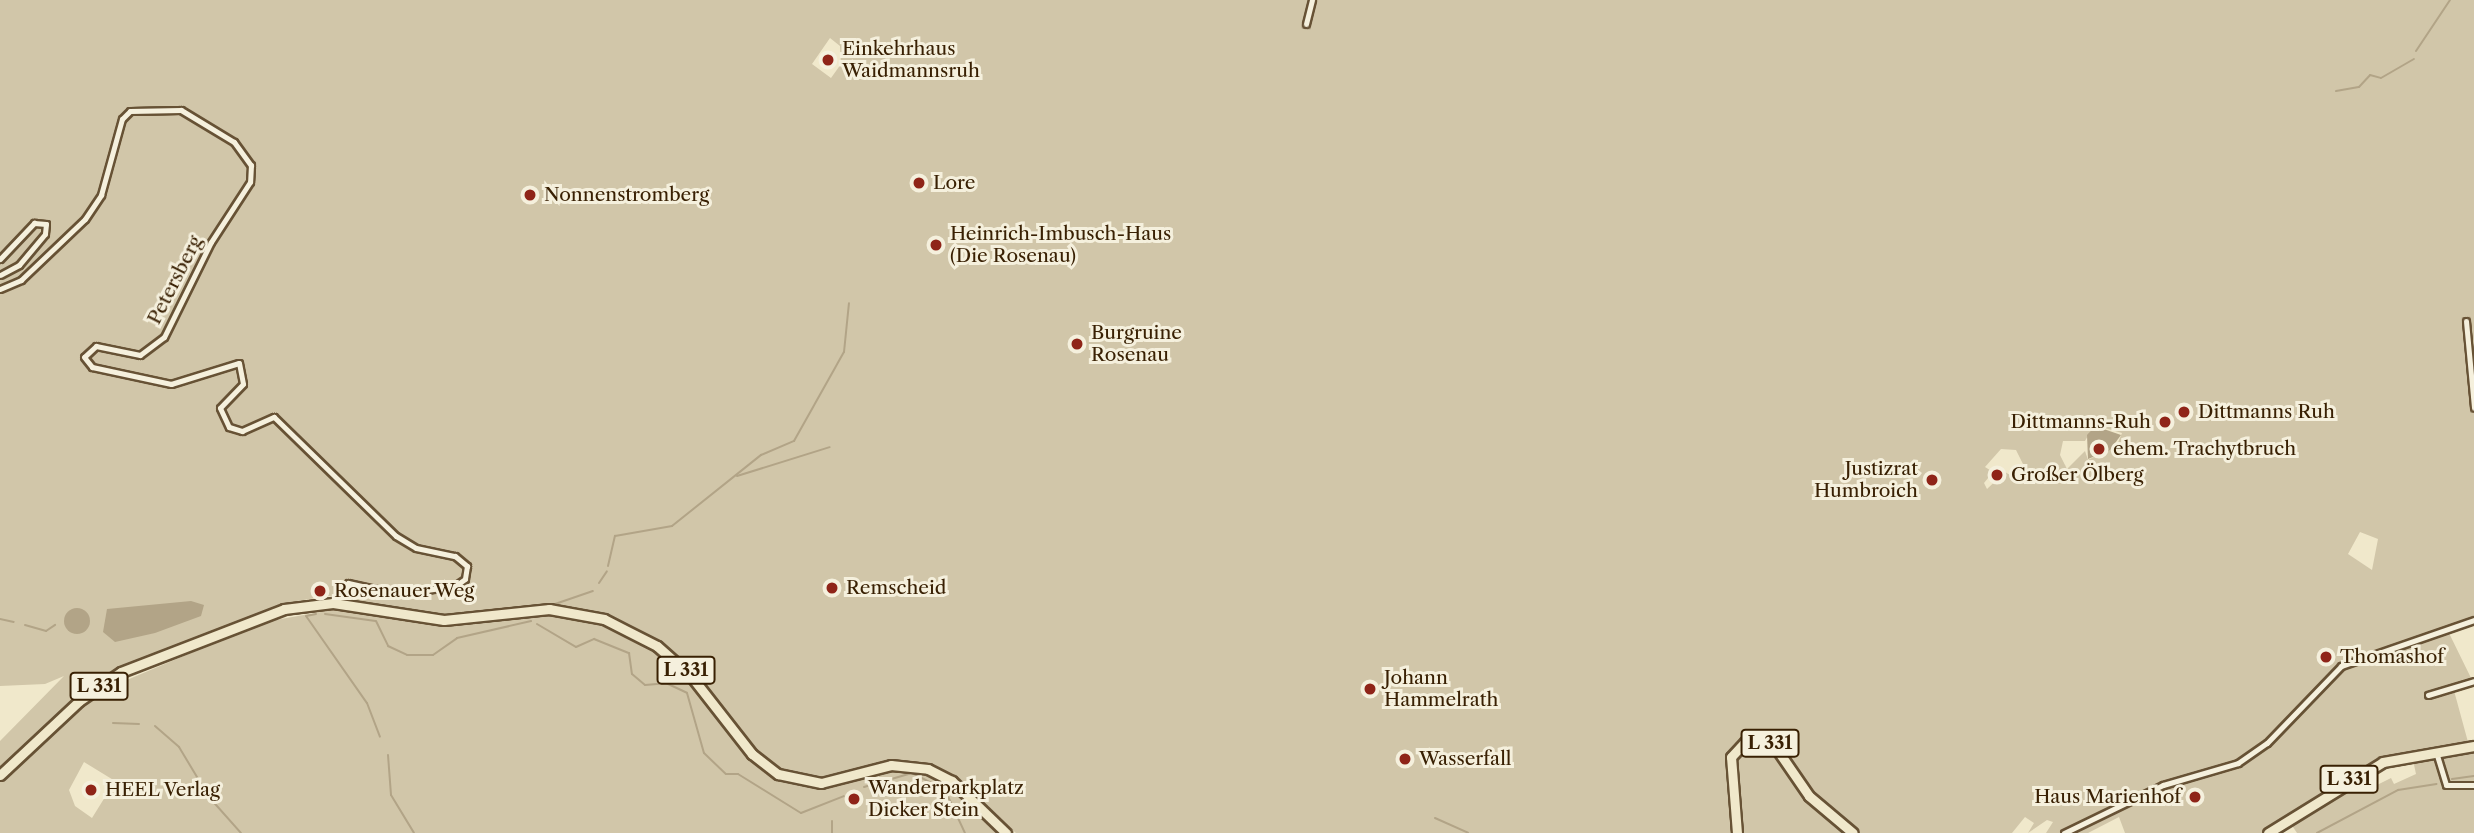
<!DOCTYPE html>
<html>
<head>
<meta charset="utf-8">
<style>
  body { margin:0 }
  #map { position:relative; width:2474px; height:833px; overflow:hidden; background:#f0e8cb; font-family:"Libre Caslon Text",serif }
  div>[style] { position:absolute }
  .green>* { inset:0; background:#d1c6a9 }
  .water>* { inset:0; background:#b2a487 }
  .round { border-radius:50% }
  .stream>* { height:2px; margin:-1px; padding:0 1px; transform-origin:1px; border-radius:1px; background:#b2a487 }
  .roads { filter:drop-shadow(2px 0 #675235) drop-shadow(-2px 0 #675235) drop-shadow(0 2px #675235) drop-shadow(0 -2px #675235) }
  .minor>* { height:5px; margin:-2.5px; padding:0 2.5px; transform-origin:2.5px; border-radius:2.5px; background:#f5f0dd }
  .primary>* { height:9px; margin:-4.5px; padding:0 4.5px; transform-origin:4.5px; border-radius:4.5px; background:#f0e8cb }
  .dots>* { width:19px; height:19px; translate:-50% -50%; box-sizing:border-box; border:4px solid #f5f0dd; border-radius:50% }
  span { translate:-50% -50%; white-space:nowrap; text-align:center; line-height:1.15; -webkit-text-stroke:6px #f5f0dd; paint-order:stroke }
  .shield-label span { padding:2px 5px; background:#f5f0dd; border:2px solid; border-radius:5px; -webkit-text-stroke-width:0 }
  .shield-label { font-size:18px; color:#392003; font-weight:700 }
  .poi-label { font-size:19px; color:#392003 }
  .left { translate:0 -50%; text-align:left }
  .right { translate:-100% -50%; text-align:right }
  .street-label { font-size:19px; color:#392003 }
</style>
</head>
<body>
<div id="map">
  <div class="green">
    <div style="clip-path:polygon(evenodd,0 0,2474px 0,2474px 617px,2403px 642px,2447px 629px,2472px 680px,2453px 687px,2468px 742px,2380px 760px,2265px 833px,2125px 833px,2119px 817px,2088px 833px,2046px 833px,2053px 822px,2047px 820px,2028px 833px,2034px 823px,2025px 817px,2012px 833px,1859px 833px,1809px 791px,1776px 742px,1755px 735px,1735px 745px,1727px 760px,1734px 833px,1016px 833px,949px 775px,925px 764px,885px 763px,819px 780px,781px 772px,762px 760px,677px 655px,603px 614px,558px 606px,426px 615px,329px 596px,297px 601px,137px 661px,92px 686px,0 770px,0 741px,64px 676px,45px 684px,0 686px,0 0,830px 38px,840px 46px,841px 64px,831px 78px,812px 64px,830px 38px,0 0,2094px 425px,2122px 433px,2117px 445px,2088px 460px,2085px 451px,2067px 469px,2060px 455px,2063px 441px,2085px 441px,2094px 425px,0 0,2001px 449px,2016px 450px,2023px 464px,2015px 478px,2005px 472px,1987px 489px,1984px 483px,1993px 472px,1985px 467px,2001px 449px,0 0,2360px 532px,2378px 539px,2372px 570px,2348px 554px,2360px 532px)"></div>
    <div style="clip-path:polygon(evenodd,332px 610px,437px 623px,536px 612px,618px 628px,680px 668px,772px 775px,818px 786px,888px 770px,921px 771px,954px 788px,999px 833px,0 833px,0 781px,103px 690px,264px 622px,332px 610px,84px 762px,115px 781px,92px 818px,75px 806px,69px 790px,84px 762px)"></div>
    <div style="clip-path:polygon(1758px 743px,1775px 752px,1800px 791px,1848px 833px,1741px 833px,1734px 761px)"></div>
    <div style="clip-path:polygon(2474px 751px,2474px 833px,2297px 833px,2291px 824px,2370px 773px,2377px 785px,2391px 778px,2394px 784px,2416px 774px,2413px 760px)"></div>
  </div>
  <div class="water">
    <div style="clip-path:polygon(2095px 426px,2121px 435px,2110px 450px,2088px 459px,2087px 435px)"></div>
    <div style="clip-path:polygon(191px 601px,204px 605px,201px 616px,155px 633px,115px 642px,103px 632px,107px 609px)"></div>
    <div class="round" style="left:64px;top:608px;width:26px;height:26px"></div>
  </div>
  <div class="stream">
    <div style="left:2416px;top:51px;width:61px;rotate:-56.3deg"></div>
    <div style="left:2336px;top:91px;width:23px;rotate:-10deg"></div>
    <div style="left:2359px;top:87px;width:16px;rotate:-47deg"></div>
    <div style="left:2370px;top:75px;width:11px;rotate:15deg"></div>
    <div style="left:2381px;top:78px;width:38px;rotate:-30deg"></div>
    <div style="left:737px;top:476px;width:97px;rotate:-17.3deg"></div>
    <div style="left:608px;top:566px;width:31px;rotate:-77deg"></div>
    <div style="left:615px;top:536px;width:58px;rotate:-10deg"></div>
    <div style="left:672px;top:526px;width:114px;rotate:-38.6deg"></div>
    <div style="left:761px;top:455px;width:36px;rotate:-23deg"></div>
    <div style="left:794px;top:441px;width:102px;rotate:-60.7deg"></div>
    <div style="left:844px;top:352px;width:49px;rotate:-84.2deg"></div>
    <div style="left:599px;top:583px;width:14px;rotate:-56deg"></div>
    <div style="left:555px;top:604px;width:40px;rotate:-18.9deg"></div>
    <div style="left:316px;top:614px;width:10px;rotate:169deg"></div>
    <div style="left:306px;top:616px;width:106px;rotate:55deg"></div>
    <div style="left:367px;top:703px;width:36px;rotate:69deg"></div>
    <div style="left:325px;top:614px;width:51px;rotate:7.8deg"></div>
    <div style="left:376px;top:621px;width:28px;rotate:64deg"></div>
    <div style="left:388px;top:646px;width:21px;rotate:25deg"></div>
    <div style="left:407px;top:655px;width:26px"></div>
    <div style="left:433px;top:655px;width:29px;rotate:-35deg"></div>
    <div style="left:457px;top:638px;width:76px;rotate:-12.9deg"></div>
    <div style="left:0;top:619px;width:14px;rotate:12deg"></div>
    <div style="left:537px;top:624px;width:45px;rotate:30.5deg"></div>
    <div style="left:576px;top:647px;width:20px;rotate:-24deg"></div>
    <div style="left:594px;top:639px;width:38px;rotate:22deg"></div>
    <div style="left:629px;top:653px;width:21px;rotate:82deg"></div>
    <div style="left:632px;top:674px;width:17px;rotate:40deg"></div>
    <div style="left:645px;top:685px;width:21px;rotate:-5deg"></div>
    <div style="left:666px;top:683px;width:23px;rotate:25deg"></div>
    <div style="left:687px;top:693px;width:62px;rotate:74.2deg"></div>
    <div style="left:704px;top:753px;width:30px;rotate:44deg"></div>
    <div style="left:726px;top:774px;width:12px"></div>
    <div style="left:738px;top:774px;width:74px;rotate:31.8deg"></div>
    <div style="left:801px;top:813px;width:46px;rotate:-21.6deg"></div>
    <div style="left:25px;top:625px;width:22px;rotate:16deg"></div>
    <div style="left:46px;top:631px;width:11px;rotate:-34deg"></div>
    <div style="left:113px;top:723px;width:26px;rotate:2deg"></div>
    <div style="left:155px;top:726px;width:32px;rotate:41deg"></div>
    <div style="left:179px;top:747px;width:58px;rotate:59deg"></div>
    <div style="left:209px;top:797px;width:48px;rotate:48.4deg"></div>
    <div style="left:388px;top:755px;width:40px;rotate:85.7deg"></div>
    <div style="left:391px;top:795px;width:44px;rotate:58.8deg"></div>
    <div style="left:2452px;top:779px;width:22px;rotate:-8deg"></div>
    <div style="left:864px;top:787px;width:50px;rotate:-16.3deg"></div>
    <div style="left:912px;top:773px;width:37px;rotate:27deg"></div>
    <div style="left:945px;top:790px;width:47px;rotate:65.1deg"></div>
    <div style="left:1435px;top:818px;width:36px;rotate:24deg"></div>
    <div style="left:832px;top:833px;width:12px;rotate:-90deg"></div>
    <div style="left:2317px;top:833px;width:92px;rotate:-28deg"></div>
    <div style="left:2398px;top:790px;width:39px;rotate:-9deg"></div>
  </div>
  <div class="roads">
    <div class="minor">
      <div style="left:1306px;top:24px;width:25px;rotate:-76deg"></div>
      <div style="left:0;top:259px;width:50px;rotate:-46.6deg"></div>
      <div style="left:34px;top:223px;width:12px;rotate:5deg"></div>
      <div style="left:46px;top:224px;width:10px;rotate:96deg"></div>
      <div style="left:45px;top:234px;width:40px;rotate:130deg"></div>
      <div style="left:19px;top:265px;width:21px;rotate:152deg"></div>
      <div style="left:0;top:289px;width:23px;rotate:-23deg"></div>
      <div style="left:21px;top:280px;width:88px;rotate:-43.6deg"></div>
      <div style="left:85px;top:219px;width:29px;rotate:-56deg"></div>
      <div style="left:101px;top:195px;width:79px;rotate:-74.6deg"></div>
      <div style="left:122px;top:119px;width:11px;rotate:-45deg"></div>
      <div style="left:130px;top:111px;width:51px;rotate:-1.1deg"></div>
      <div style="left:181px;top:110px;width:62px;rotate:31.1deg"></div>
      <div style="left:234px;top:142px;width:29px;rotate:54deg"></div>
      <div style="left:251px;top:165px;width:17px;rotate:93deg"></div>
      <div style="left:250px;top:182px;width:72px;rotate:123deg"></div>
      <div style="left:211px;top:242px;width:106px;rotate:116.3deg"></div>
      <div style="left:164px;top:337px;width:30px;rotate:143deg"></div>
      <div style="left:140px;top:355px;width:45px;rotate:-168.4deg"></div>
      <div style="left:96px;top:346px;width:16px;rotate:137deg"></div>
      <div style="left:84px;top:357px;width:13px;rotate:51deg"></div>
      <div style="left:92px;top:367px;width:81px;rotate:12.1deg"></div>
      <div style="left:171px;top:384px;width:71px;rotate:-17.2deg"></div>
      <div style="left:239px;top:363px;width:21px;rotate:79deg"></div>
      <div style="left:243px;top:384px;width:33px;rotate:134deg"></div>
      <div style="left:220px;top:408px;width:21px;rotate:65deg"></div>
      <div style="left:229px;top:427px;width:14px;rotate:17deg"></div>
      <div style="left:242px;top:431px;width:35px;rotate:-24deg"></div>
      <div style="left:274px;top:417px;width:170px;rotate:44.3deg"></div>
      <div style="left:396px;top:536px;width:23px;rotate:31deg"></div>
      <div style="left:416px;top:548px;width:40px;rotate:12deg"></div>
      <div style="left:455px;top:556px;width:16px;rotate:40deg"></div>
      <div style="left:467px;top:566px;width:13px;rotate:99deg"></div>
      <div style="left:465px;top:579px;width:12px;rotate:145deg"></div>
      <div style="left:455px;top:586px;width:58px;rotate:172deg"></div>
      <div style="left:398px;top:594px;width:51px;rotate:-167.6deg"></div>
      <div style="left:348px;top:583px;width:25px;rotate:127deg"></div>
      <div style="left:2466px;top:321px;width:87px;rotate:84.7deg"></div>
      <div style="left:2428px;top:695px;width:48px;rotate:-16.9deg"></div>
      <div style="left:2436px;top:752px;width:34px;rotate:73deg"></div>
      <div style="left:2446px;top:785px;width:28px"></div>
      <div style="left:2064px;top:833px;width:110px;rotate:-25.9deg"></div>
      <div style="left:2163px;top:785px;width:78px;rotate:-16.3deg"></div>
      <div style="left:2238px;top:763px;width:35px;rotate:-35deg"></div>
      <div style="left:2267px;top:743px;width:107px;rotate:-46.1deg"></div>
      <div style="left:2341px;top:666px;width:141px;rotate:-19.1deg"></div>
    </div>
    <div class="primary">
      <div style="left:0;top:775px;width:108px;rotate:-43.1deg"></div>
      <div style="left:79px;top:701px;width:51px;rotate:-34.6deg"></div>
      <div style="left:121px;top:672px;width:175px;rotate:-21.1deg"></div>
      <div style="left:284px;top:609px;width:49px;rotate:-7deg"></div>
      <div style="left:333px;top:603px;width:112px;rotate:8.7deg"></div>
      <div style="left:444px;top:620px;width:106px;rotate:-6deg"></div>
      <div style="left:549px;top:609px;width:56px;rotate:10.3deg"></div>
      <div style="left:604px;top:619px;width:59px;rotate:27deg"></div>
      <div style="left:657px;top:646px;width:45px;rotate:41.4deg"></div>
      <div style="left:691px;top:676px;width:99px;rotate:52deg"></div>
      <div style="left:752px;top:754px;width:33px;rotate:38deg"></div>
      <div style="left:778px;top:774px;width:44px;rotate:11.8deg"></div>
      <div style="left:821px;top:783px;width:72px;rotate:-14.4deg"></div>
      <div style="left:891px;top:765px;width:37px;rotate:6deg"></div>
      <div style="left:928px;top:769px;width:27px;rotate:27deg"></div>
      <div style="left:952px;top:781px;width:75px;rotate:43.9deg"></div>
      <div style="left:1737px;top:833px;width:76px;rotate:-94.5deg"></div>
      <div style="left:1731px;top:757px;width:21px;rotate:-47deg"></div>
      <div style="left:1745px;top:742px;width:13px;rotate:-13deg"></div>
      <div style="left:1758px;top:739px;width:20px;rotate:27deg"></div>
      <div style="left:1776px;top:748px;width:58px;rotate:55.5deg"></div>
      <div style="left:1809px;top:796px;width:57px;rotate:40.1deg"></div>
      <div style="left:2268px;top:833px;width:135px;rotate:-31.7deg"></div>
      <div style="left:2383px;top:762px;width:92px;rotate:-10deg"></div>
    </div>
  </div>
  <div class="dots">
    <div style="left:828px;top:60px;background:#8f2418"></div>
    <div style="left:919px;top:183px;background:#8f2418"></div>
    <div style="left:530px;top:195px;background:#8f2418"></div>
    <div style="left:936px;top:245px;background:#8f2418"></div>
    <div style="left:1077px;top:344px;background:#8f2418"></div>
    <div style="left:2184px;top:412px;background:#8f2418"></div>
    <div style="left:2165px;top:422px;background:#8f2418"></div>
    <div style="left:2099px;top:449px;background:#8f2418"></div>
    <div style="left:1997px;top:475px;background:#8f2418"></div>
    <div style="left:1932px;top:480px;background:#8f2418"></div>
    <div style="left:832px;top:588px;background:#8f2418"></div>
    <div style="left:320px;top:591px;background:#8f2418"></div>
    <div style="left:2326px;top:657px;background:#8f2418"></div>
    <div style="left:1370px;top:689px;background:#8f2418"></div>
    <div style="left:1405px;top:759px;background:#8f2418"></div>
    <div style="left:91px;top:790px;background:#8f2418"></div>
    <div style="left:2195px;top:797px;background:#8f2418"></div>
    <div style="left:854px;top:799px;background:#8f2418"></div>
  </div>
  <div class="shield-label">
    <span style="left:686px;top:670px">L 331</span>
    <span style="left:99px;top:686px">L 331</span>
    <span style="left:1770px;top:743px">L 331</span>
    <span style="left:2349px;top:779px">L 331</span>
  </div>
  <div class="poi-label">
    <span class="left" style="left:842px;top:60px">Einkehrhaus<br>Waidmannsruh</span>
    <span class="left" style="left:933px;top:183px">Lore</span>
    <span class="left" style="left:544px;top:195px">Nonnenstromberg</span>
    <span class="left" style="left:950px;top:245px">Heinrich-Imbusch-Haus<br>(Die Rosenau)</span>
    <span class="left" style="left:1091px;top:344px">Burgruine<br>Rosenau</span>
    <span class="left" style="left:2198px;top:412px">Dittmanns Ruh</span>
    <span class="right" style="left:2151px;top:422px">Dittmanns-Ruh</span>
    <span class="left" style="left:2113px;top:449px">ehem. Trachytbruch</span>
    <span class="right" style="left:1918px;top:480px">Justizrat<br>Humbroich</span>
    <span class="left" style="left:2011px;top:475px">Großer Ölberg</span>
    <span class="left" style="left:846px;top:588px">Remscheid</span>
    <span class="left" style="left:334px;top:591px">Rosenauer Weg</span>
    <span class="left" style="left:2340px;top:657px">Thomashof</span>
    <span class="left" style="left:1384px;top:689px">Johann<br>Hammelrath</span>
    <span class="left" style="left:1419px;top:759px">Wasserfall</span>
    <span class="left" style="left:868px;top:799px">Wanderparkplatz<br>Dicker Stein</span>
    <span class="left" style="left:105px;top:790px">HEEL Verlag</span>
    <span class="right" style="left:2181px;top:797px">Haus Marienhof</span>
  </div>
  <div class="street-label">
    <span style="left:175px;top:280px;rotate:-63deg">Petersberg</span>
  </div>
</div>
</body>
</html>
